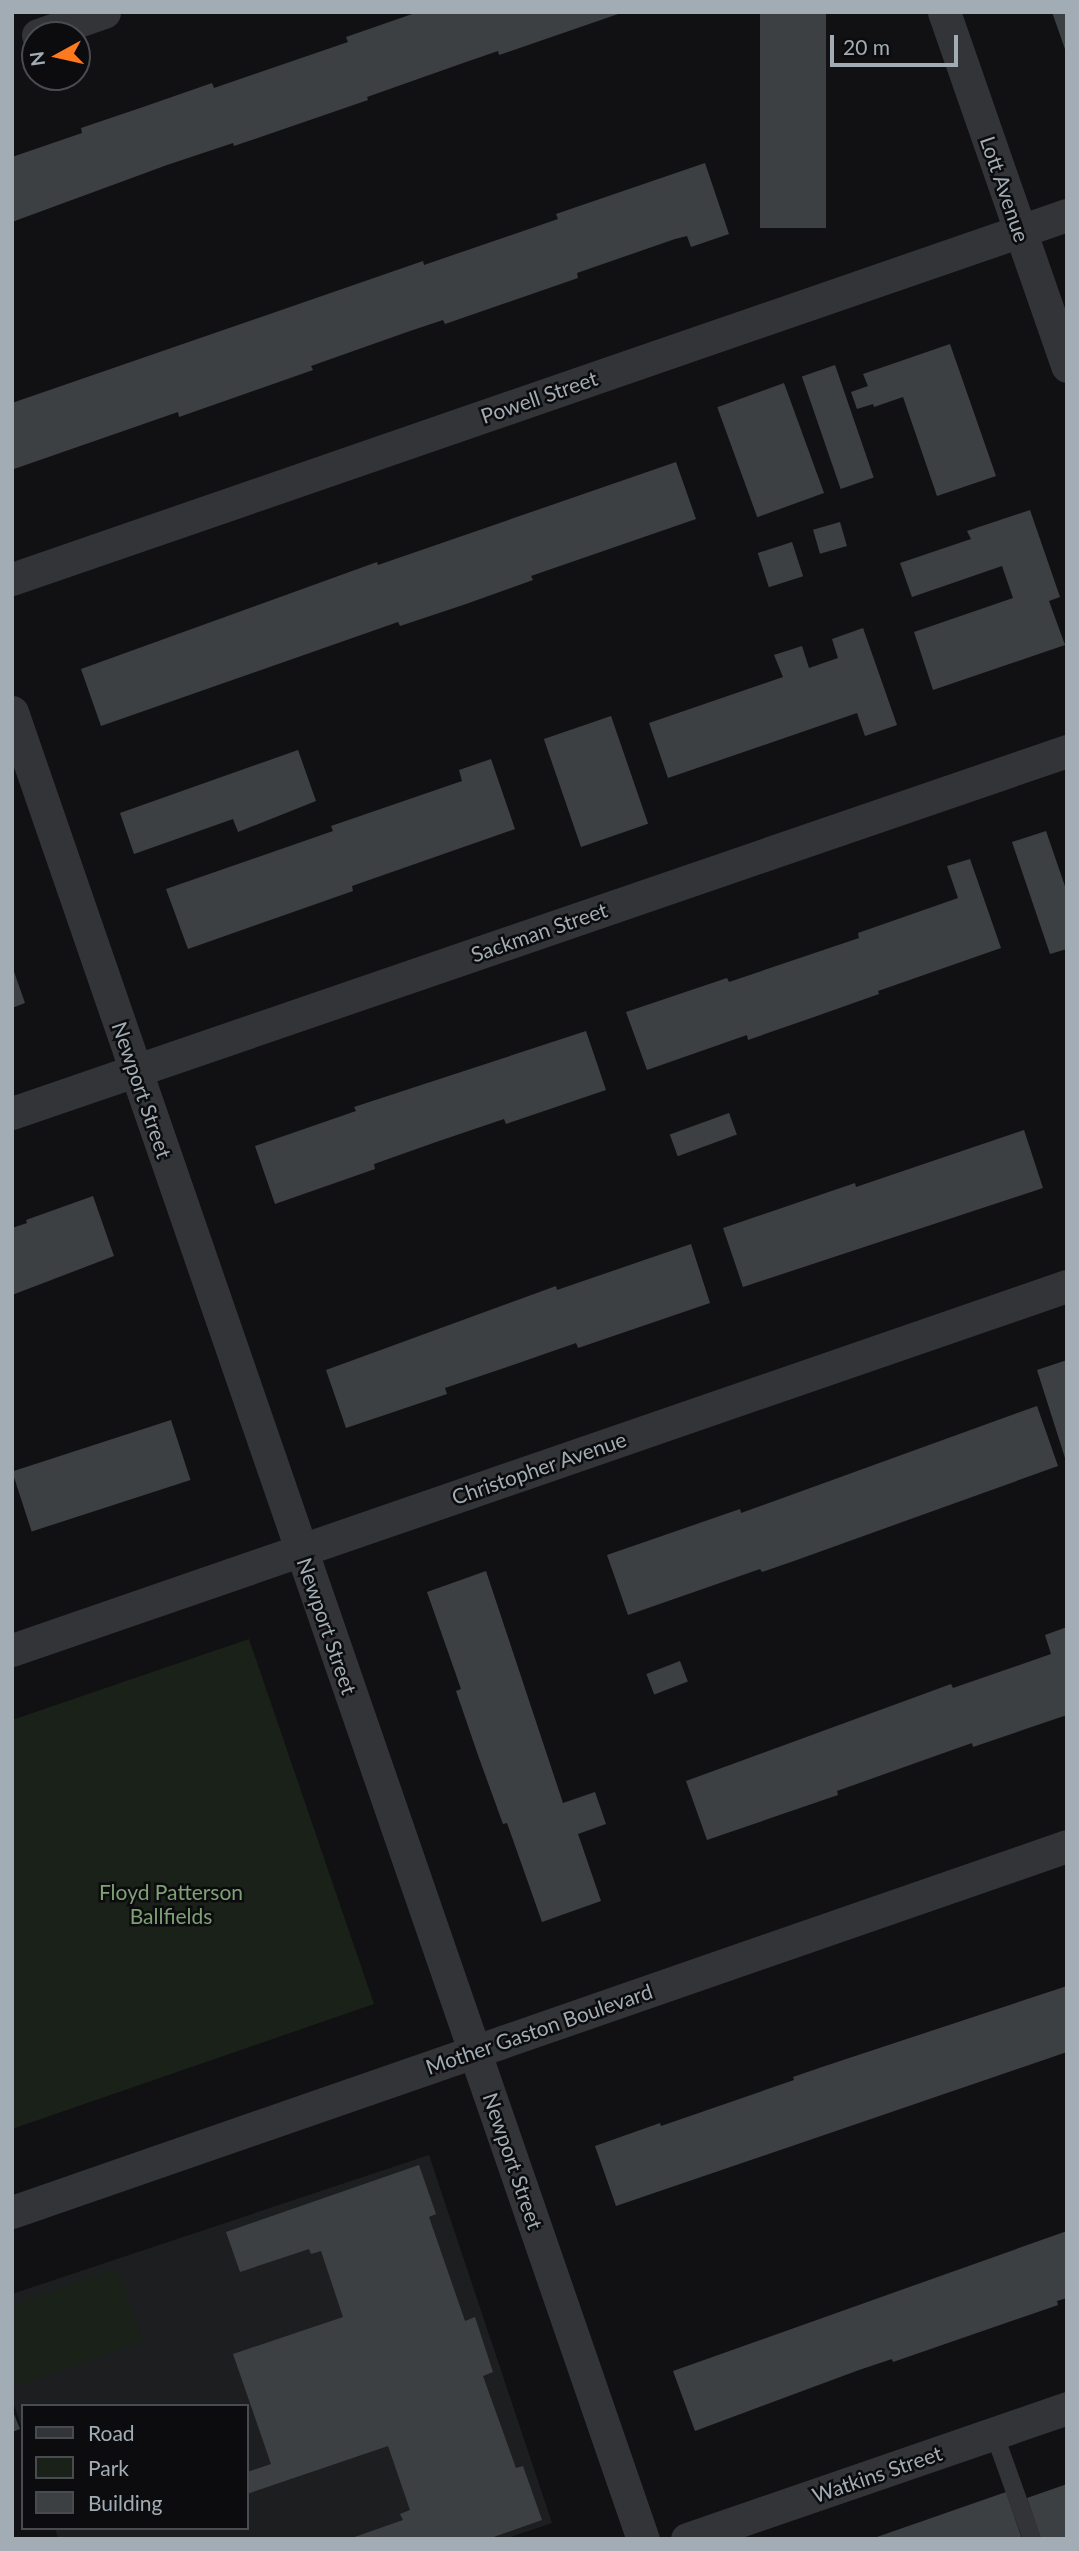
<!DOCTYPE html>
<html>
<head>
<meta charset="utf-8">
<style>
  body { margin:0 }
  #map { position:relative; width:1079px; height:2551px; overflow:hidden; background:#111113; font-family:Lato,sans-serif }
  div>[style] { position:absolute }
  .built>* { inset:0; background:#1d1e20 }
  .green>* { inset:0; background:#1a2119 }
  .building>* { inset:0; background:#3d4043; transform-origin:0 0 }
  .service>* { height:18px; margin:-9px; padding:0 9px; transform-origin:9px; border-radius:9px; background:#323438 }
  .minor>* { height:33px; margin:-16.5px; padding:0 16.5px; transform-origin:16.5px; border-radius:16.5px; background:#323438 }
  span { translate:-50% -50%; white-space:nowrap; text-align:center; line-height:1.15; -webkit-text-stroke:5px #0c0c0e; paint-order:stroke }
  .street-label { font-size:21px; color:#a1acb5 }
  .park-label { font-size:21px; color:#7fa176 }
  .frame { position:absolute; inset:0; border:14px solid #a1acb5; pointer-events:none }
  .legend { position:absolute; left:21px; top:2404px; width:228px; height:126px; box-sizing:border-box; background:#0c0c0e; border:2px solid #484c51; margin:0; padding:9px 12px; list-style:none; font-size:21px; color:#a1acb5 }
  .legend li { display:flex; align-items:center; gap:14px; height:35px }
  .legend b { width:35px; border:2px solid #484c51 }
  .north { position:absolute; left:21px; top:21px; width:70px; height:70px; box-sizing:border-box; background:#0c0c0e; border:2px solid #484c51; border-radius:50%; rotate:262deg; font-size:19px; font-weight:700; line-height:28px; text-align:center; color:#a1acb5 }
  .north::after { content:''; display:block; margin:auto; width:24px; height:32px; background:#ff791d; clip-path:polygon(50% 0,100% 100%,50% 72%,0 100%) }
  .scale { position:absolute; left:830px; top:35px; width:128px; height:32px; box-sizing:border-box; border:4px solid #a1acb5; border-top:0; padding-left:9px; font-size:21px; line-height:24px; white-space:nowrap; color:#a1acb5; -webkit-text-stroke:5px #0c0c0e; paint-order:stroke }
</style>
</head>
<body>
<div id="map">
  <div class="built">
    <div style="clip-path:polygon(429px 2155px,552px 2523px,504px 2539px,58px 2539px,55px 2528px,247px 2528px,247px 2406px,23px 2406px,23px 2431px,12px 2399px,12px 2294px)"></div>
  </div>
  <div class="green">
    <div style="clip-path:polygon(249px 1639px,374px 2004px,12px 2129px,12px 1720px)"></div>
    <div style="clip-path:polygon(117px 2268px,143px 2341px,15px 2387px,12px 2378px,12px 2306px)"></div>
  </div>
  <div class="building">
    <div style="clip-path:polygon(418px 12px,621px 13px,499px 55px,498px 51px,466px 62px,367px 97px,368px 100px,234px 146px,233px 143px,167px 165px,12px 222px,12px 157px,82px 133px,81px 128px,146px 106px,212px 83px,214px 88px,348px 42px,346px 37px)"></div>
    <div style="left:760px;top:12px;width:66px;height:216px"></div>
    <div style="clip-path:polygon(1052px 12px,1067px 12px,1067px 52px,1066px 52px)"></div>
    <div style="clip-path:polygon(705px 163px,729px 234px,691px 247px,687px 236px,675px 239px,577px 273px,578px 278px,445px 324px,443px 320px,410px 331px,311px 366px,313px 370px,179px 417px,178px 412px,14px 469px,12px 403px,423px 261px,424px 265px,558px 219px,556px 214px)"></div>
    <div style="clip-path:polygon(950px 344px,996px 476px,937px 496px,903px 397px,874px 407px,873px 404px,857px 409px,851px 392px,868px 386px,863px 374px)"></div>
    <div style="left:835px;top:365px;width:119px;height:35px;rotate:71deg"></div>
    <div style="left:784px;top:383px;width:117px;height:71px;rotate:70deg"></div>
    <div style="clip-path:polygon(676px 462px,696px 519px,531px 576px,533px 580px,466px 604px,400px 626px,398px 622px,101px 726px,81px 669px,377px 562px,378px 565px)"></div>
    <div style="clip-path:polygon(1030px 510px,1060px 597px,1049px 601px,1065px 645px,933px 690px,914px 632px,1013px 598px,1002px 566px,912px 597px,900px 563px,971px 539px,967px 531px)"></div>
    <div style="left:840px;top:522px;width:25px;height:28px;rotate:74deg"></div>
    <div style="left:792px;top:542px;width:36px;height:36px;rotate:72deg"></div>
    <div style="clip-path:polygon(863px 628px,897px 725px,865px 736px,857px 713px,668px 778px,649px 723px,783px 677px,774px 655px,802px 646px,809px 668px,838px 658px,832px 639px)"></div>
    <div style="left:611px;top:716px;width:114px;height:71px;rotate:71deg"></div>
    <div style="clip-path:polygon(298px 750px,316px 801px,238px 832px,233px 819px,134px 854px,120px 813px)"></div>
    <div style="clip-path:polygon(491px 759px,515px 829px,352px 886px,353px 891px,188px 949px,166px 889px,333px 831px,331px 826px,462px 781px,459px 770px)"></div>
    <div style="clip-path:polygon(1046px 831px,1067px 892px,1067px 949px,1050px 954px,1012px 842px)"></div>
    <div style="clip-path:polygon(970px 859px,1001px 948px,878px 991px,879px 994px,814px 1017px,748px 1040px,747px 1035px,647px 1070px,626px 1012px,727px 978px,729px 982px,859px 938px,858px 933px,958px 898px,947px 866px)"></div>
    <div style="clip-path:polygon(12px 966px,25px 1003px,12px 1008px)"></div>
    <div style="clip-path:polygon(586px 1031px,606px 1090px,506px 1124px,504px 1119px,439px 1141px,374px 1164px,375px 1169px,275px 1204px,255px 1146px,356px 1111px,354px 1107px)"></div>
    <div style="left:729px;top:1113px;width:23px;height:63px;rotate:70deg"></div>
    <div style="clip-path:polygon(1024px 1130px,1043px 1188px,743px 1287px,723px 1228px,855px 1183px,856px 1187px)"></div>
    <div style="clip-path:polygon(93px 1196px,114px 1256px,12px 1295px,12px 1228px,27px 1223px,26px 1220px)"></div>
    <div style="clip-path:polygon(691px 1244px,710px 1303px,578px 1348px,576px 1343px,510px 1366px,445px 1388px,447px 1394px,346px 1428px,326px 1370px,556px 1286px,557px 1290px)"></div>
    <div style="clip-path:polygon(1067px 1360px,1067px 1461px,1066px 1461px,1037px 1370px)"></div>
    <div style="clip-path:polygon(1037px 1406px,1058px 1466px,794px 1561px,762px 1572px,760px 1569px,628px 1615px,607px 1555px,740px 1509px,741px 1513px)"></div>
    <div style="left:171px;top:1420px;width:63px;height:167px;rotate:72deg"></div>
    <div style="clip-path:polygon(486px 1571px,563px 1803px,595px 1792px,606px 1824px,578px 1834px,601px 1901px,542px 1922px,507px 1823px,503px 1824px,479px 1758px,456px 1691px,461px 1689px,427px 1592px)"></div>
    <div style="clip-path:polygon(1067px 1627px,1067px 1715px,973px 1747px,972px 1743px,938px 1755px,837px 1791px,838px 1795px,707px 1840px,686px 1781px,951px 1684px,953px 1688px,1051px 1654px,1045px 1635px)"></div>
    <div style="left:680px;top:1661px;width:22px;height:36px;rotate:69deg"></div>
    <div style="clip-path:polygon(1067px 1986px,1067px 2052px,616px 2206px,595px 2146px,660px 2123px,661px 2126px,794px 2080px,793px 2077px,825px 2066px)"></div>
    <div style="clip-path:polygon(419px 2165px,436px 2214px,429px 2217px,465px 2321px,475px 2317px,493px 2372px,483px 2376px,516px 2468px,523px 2466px,542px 2520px,488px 2539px,349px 2539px,403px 2520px,400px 2514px,410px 2510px,388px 2446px,247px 2494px,247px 2472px,271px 2464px,233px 2354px,343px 2317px,321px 2251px,311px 2254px,309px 2249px,240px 2272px,226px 2232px)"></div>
    <div style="clip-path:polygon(1067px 2231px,1067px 2298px,1057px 2301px,1058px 2305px,893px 2362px,892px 2359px,859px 2370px,695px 2431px,673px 2371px)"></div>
    <div style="clip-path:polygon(12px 2409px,20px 2429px,12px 2432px)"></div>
    <div style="clip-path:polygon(1067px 2484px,1067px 2539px,1041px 2539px,1027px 2498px)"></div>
    <div style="clip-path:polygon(1006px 2492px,1022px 2539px,874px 2539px,874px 2538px)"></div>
  </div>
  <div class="service">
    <div style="left:994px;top:2433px;width:113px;rotate:70.3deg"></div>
  </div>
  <div class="minor">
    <div style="left:944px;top:12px;width:375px;rotate:70.8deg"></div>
    <div style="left:38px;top:35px;width:70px;rotate:-19.2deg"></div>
    <div style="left:12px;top:579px;width:1116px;rotate:-19.04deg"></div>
    <div style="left:12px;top:712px;width:1933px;rotate:70.95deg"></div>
    <div style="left:12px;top:1113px;width:1115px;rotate:-18.94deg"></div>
    <div style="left:12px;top:1650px;width:1116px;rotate:-19.04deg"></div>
    <div style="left:12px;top:2212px;width:1117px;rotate:-19.13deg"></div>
    <div style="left:687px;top:2539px;width:402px;rotate:-19deg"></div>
  </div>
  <div class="street-label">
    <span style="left:1005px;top:189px;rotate:71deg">Lott Avenue</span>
    <span style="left:539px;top:397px;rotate:-19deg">Powell Street</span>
    <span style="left:539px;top:932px;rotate:-19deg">Sackman Street</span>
    <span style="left:142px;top:1090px;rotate:71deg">Newport Street</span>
    <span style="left:539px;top:1468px;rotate:-19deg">Christopher Avenue</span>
    <span style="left:327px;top:1626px;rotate:71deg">Newport Street</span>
    <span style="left:539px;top:2029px;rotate:-19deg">Mother Gaston Boulevard</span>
    <span style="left:513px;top:2161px;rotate:71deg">Newport Street</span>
    <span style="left:877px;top:2474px;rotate:-19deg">Watkins Street</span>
  </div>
  <div class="park-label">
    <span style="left:171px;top:1904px">Floyd Patterson<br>Ballfields</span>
  </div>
  <div class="frame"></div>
  <ul class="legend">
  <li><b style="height:9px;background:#323438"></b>Road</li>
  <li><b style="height:19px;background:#1a2119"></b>Park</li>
  <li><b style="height:19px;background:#3d4043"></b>Building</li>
  </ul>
  <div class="north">N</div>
  <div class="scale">20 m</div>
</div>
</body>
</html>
